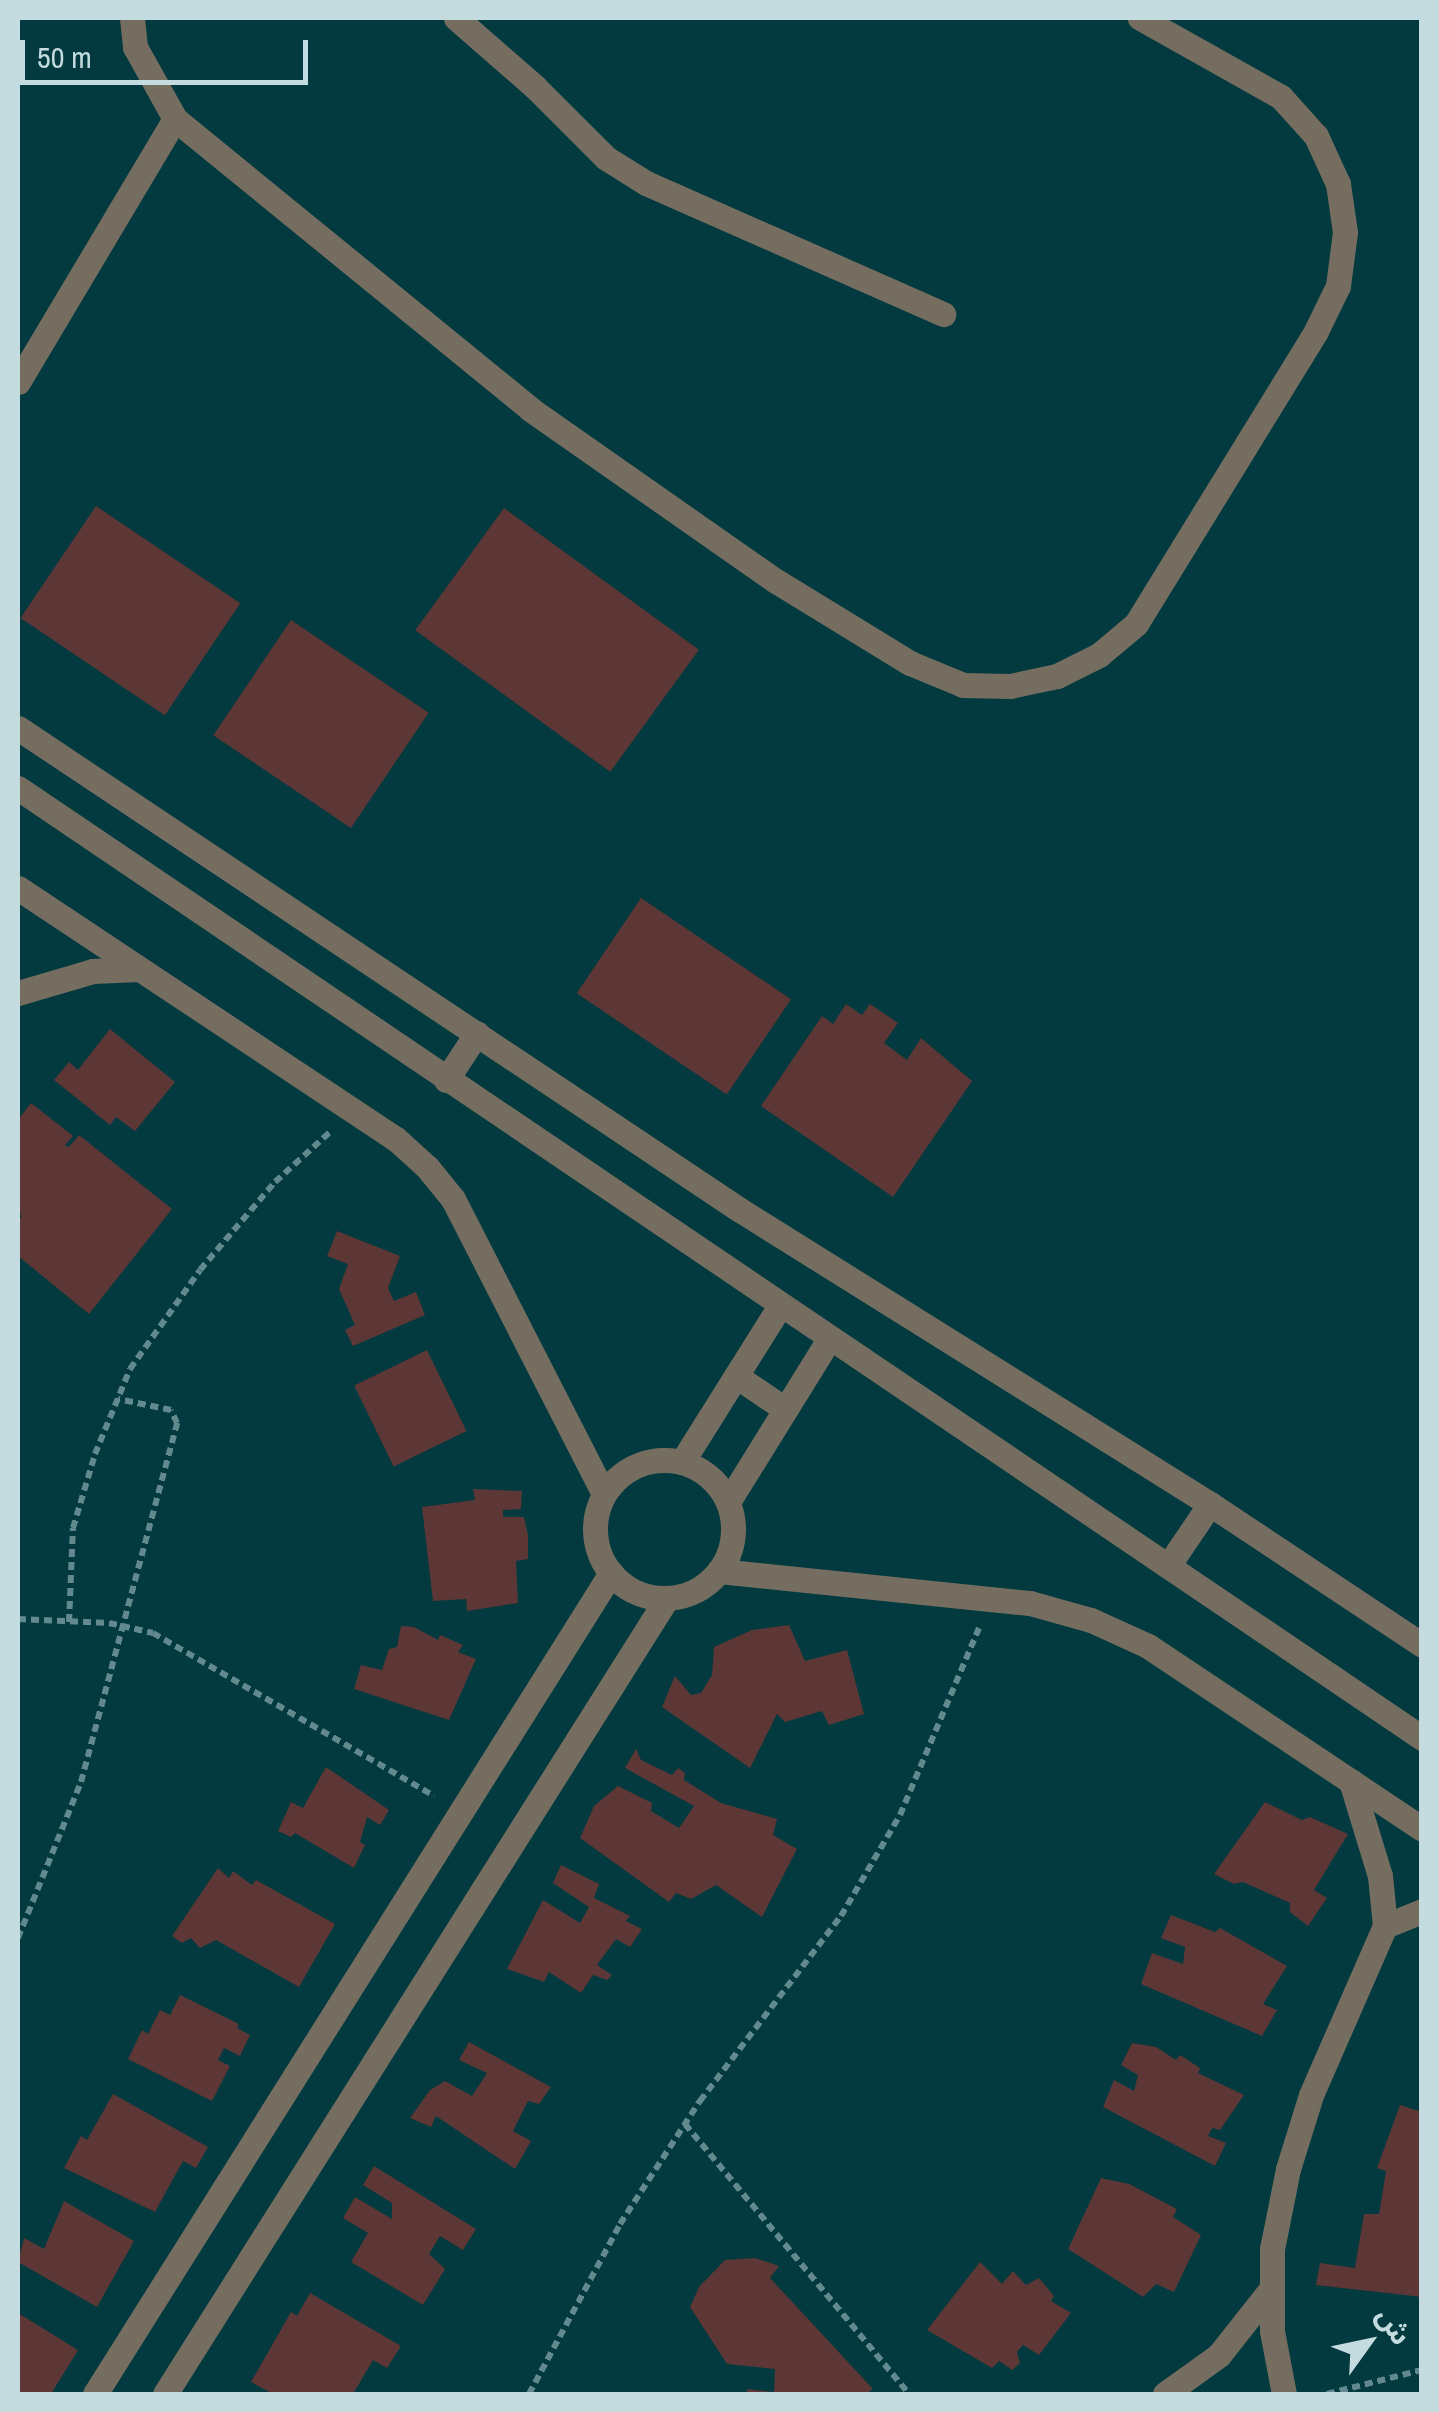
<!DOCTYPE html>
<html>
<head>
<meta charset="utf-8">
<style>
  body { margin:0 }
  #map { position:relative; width:1439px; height:2412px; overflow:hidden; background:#023a3f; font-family:"Archivo Narrow","Noto Sans Arabic",sans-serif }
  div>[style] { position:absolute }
  .building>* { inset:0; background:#5c3735; transform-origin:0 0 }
  .path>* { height:6px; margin-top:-3px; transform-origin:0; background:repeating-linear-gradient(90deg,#628a8e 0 8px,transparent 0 13px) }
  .minor>* { height:25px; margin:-12.5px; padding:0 12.5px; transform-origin:12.5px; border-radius:12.5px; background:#756d5f }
  .minor>.ring { margin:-12.5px; padding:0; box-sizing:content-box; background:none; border:25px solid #756d5f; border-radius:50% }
  span { translate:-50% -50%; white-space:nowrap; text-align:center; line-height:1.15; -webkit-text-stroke:8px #023a3f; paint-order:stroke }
  .frame { position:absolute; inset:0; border:20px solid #c4dcdf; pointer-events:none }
  .north { position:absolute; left:1319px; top:2292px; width:100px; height:100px; -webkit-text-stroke:8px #023a3f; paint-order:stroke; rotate:57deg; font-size:28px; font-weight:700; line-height:40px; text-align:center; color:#c4dcdf }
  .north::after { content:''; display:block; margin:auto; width:35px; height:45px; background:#c4dcdf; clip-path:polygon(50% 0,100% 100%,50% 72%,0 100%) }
  .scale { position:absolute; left:20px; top:40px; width:288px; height:45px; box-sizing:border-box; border:5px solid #c4dcdf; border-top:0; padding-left:12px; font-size:30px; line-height:35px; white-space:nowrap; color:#c4dcdf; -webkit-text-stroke:8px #023a3f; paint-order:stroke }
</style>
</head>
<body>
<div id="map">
  <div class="building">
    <div style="left:96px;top:506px;width:174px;height:135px;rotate:34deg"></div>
    <div style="left:504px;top:508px;width:241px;height:151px;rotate:36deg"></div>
    <div style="left:291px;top:620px;width:166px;height:139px;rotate:34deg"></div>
    <div style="left:641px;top:898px;width:181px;height:115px;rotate:34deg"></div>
    <div style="clip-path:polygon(846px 1004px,862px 1015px,870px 1004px,898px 1023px,884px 1043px,907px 1060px,921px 1038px,972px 1081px,893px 1197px,761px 1106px,822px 1016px,833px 1024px)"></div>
    <div style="clip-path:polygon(110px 1029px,175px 1082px,135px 1131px,116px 1117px,110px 1125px,54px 1080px,69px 1062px,78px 1070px)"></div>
    <div style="clip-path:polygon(31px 1103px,73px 1136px,65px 1145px,69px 1147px,79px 1135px,172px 1209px,89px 1314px,18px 1256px,18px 1221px,22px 1216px,18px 1213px,18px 1120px)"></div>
    <div style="clip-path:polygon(337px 1231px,400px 1256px,388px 1288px,394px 1301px,416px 1292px,425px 1315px,353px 1346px,345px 1330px,355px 1325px,339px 1289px,348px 1264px,327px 1256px)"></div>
    <div style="left:427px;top:1350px;width:90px;height:81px;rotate:64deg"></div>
    <div style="clip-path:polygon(473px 1489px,522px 1491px,521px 1509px,503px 1510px,503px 1517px,524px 1517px,528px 1535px,528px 1559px,516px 1561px,518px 1603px,467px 1611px,466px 1599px,433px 1601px,422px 1507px,475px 1500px)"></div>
    <div style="clip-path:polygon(789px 1625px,805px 1661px,847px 1650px,864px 1714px,829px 1725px,822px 1711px,785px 1722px,777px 1714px,750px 1768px,662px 1707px,675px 1676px,691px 1695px,701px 1693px,712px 1675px,714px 1647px,752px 1630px)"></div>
    <div style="clip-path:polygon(401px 1626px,414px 1627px,438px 1640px,440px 1635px,463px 1645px,458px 1652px,476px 1659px,449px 1720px,354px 1689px,361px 1665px,382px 1670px,389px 1649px,397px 1647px)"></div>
    <div style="clip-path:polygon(636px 1749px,641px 1760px,672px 1775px,678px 1768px,685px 1773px,684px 1780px,721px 1803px,777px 1819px,773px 1835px,797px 1849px,762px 1917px,716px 1885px,691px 1899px,676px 1893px,669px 1902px,580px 1838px,594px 1806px,618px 1786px,652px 1803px,651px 1811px,679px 1828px,694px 1806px,625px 1768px)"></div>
    <div style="clip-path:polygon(326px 1767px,389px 1810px,380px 1825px,367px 1817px,360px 1842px,365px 1845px,354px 1868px,295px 1833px,291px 1837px,278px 1831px,291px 1802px,303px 1808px)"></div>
    <div style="clip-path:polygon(1265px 1802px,1302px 1820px,1310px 1817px,1348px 1834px,1314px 1890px,1327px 1898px,1308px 1926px,1290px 1912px,1290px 1903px,1243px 1882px,1234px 1884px,1214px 1874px)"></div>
    <div style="clip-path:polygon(561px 1865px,599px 1884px,594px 1898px,630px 1916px,626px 1921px,642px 1929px,630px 1947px,616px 1939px,597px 1965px,612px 1975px,607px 1980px,593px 1975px,581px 1993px,549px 1972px,544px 1982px,507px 1969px,543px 1900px,580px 1923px,589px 1907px,553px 1883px)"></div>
    <div style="clip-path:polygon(218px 1868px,229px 1878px,233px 1871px,252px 1885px,256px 1880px,335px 1924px,299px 1987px,216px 1940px,200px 1948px,191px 1938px,182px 1943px,172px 1936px)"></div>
    <div style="clip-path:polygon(1171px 1915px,1215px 1932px,1220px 1928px,1287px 1966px,1263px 2004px,1277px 2010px,1262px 2036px,1141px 1984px,1152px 1953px,1183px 1964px,1185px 1947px,1161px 1938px)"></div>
    <div style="clip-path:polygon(180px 1995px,239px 2024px,237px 2028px,250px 2035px,240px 2056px,224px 2048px,218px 2060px,230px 2066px,212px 2101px,128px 2059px,142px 2030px,148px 2034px,160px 2010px,170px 2015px)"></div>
    <div style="clip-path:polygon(469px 2042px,551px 2087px,539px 2104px,528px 2101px,513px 2131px,531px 2141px,515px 2169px,436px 2116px,431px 2127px,410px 2118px,430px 2090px,445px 2081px,472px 2096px,487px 2073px,459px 2060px)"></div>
    <div style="clip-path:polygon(1132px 2043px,1156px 2047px,1176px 2060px,1180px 2055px,1200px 2068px,1198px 2073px,1244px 2095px,1220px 2130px,1212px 2128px,1208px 2136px,1226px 2143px,1215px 2166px,1103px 2107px,1114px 2080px,1134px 2091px,1138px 2075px,1121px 2065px)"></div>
    <div style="clip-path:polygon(113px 2094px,208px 2147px,196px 2168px,183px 2161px,155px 2212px,64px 2168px,81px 2136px,87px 2140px)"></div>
    <div style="clip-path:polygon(1400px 2105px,1422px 2112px,1422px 2297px,1316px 2285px,1320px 2263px,1355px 2268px,1364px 2214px,1379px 2214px,1386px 2171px,1377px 2168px)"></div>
    <div style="clip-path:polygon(374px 2166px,476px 2229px,463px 2250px,440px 2236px,429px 2254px,445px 2269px,423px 2305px,351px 2262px,368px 2233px,343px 2218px,355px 2197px,392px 2219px,392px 2203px,363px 2185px)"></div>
    <div style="clip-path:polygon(1101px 2178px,1129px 2184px,1177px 2209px,1173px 2217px,1201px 2235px,1174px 2292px,1156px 2284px,1143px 2297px,1068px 2249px)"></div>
    <div style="clip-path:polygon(64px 2201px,134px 2241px,97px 2307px,18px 2262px,24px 2238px,44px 2249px)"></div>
    <div style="clip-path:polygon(755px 2258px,779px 2266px,770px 2278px,873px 2389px,865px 2394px,747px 2394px,747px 2389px,774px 2392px,775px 2369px,727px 2364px,690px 2307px,699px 2287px,725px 2260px)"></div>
    <div style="clip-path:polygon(980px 2262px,1002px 2284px,1013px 2271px,1026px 2285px,1039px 2278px,1054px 2296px,1051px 2301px,1071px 2313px,1039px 2355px,1023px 2345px,1017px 2352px,1020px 2363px,1012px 2370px,999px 2361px,992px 2368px,927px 2330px)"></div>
    <div style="clip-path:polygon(310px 2293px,401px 2346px,387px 2368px,373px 2360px,353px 2394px,273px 2394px,251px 2382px,291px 2312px,297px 2316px)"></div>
    <div style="clip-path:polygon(18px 2313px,78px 2350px,51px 2394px,18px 2394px)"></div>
  </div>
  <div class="path">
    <div style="left:18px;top:1619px;width:91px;rotate:2.5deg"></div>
    <div style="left:109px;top:1623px;width:45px;rotate:12.8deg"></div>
    <div style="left:153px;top:1633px;width:325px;rotate:30.1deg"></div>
    <div style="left:69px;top:1622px;width:94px;rotate:-87.6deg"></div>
    <div style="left:73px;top:1528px;width:77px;rotate:-73.4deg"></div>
    <div style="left:95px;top:1454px;width:92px;rotate:-67.6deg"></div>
    <div style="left:130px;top:1369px;width:121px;rotate:-54.7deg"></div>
    <div style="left:200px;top:1270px;width:116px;rotate:-49.6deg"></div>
    <div style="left:275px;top:1182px;width:74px;rotate:-42.3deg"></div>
    <div style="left:18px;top:1938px;width:168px;rotate:-68deg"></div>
    <div style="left:81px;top:1782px;width:372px;rotate:-75deg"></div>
    <div style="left:177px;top:1423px;width:14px;rotate:-115deg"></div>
    <div style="left:171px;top:1410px;width:54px;rotate:-168.3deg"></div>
    <div style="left:685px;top:2124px;width:351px;rotate:50.3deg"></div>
    <div style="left:529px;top:2394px;width:193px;rotate:-61.8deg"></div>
    <div style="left:620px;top:2224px;width:147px;rotate:-57deg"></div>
    <div style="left:700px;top:2101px;width:233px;rotate:-52.7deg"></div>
    <div style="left:841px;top:1916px;width:117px;rotate:-59.7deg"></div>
    <div style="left:900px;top:1815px;width:203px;rotate:-67.1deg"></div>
    <div style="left:1327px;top:2394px;width:98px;rotate:-14.2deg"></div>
  </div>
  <div class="minor">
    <div style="left:132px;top:18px;width:29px;rotate:84deg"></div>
    <div style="left:135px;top:47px;width:82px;rotate:60.9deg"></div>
    <div style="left:175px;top:119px;width:458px;rotate:39.2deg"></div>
    <div style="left:530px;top:409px;width:300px;rotate:35deg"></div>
    <div style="left:776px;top:581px;width:157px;rotate:31.5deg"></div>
    <div style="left:910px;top:663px;width:57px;rotate:22.5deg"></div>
    <div style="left:963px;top:685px;width:47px;rotate:1.2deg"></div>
    <div style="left:1010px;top:686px;width:48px;rotate:-12deg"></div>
    <div style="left:1057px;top:676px;width:47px;rotate:-26.6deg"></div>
    <div style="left:1099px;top:655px;width:48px;rotate:-40deg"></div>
    <div style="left:1136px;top:624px;width:344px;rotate:-58.4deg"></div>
    <div style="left:1316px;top:331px;width:50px;rotate:-63.9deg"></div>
    <div style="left:1338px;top:286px;width:54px;rotate:-82.6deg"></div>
    <div style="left:1345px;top:232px;width:49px;rotate:-98.3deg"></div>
    <div style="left:1338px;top:184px;width:53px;rotate:-114.6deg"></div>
    <div style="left:1316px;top:136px;width:52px;rotate:-131.9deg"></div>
    <div style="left:1281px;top:97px;width:162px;rotate:-150.7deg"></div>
    <div style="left:456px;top:18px;width:105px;rotate:41.1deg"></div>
    <div style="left:535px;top:87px;width:100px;rotate:45deg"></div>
    <div style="left:606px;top:158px;width:47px;rotate:32deg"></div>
    <div style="left:646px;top:183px;width:325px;rotate:23.8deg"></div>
    <div style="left:18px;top:382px;width:306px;rotate:-59.2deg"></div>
    <div style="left:18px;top:728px;width:868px;rotate:33.73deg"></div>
    <div style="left:740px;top:1210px;width:554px;rotate:32.03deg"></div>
    <div style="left:1210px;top:1504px;width:255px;rotate:33.6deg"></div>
    <div style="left:18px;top:788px;width:1695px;rotate:34.08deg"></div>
    <div style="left:18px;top:888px;width:454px;rotate:33.6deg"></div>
    <div style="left:396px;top:1139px;width:42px;rotate:42.1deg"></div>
    <div style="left:427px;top:1167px;width:41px;rotate:50.9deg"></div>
    <div style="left:453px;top:1199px;width:331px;rotate:62.9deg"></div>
    <div style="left:18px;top:993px;width:78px;rotate:-16.3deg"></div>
    <div style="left:93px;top:971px;width:46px;rotate:-2.5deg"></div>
    <div style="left:446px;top:1080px;width:56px;rotate:-56.6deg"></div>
    <div style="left:736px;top:1376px;width:59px;rotate:34deg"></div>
    <div class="ring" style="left:595px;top:1460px;width:113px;height:113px"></div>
    <div style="left:682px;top:1462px;width:184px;rotate:-57.9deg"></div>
    <div style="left:728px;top:1502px;width:192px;rotate:-58.2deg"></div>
    <div style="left:1168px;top:1566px;width:75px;rotate:-55.9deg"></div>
    <div style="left:719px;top:1571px;width:313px;rotate:5.9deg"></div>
    <div style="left:1030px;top:1603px;width:63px;rotate:15.6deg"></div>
    <div style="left:1091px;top:1620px;width:63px;rotate:24.5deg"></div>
    <div style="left:1148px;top:1646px;width:329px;rotate:33.7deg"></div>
    <div style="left:1385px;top:1926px;width:40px;rotate:-22deg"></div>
    <div style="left:95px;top:2394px;width:970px;rotate:-57.85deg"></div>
    <div style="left:165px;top:2394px;width:941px;rotate:-57.76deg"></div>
    <div style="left:1165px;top:2394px;width:67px;rotate:-35.8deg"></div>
    <div style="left:1219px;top:2355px;width:85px;rotate:-51.7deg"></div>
    <div style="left:1284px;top:2394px;width:64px;rotate:-100.8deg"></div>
    <div style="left:1272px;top:2331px;width:82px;rotate:-90deg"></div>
    <div style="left:1272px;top:2249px;width:82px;rotate:-78.7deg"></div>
    <div style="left:1288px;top:2169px;width:77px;rotate:-72.7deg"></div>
    <div style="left:1311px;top:2095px;width:184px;rotate:-66.4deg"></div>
    <div style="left:1385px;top:1926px;width:50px;rotate:-95.7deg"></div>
    <div style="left:1380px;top:1876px;width:99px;rotate:-107deg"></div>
  </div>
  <div class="frame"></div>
  <div class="north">ش</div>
  <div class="scale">50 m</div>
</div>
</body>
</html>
